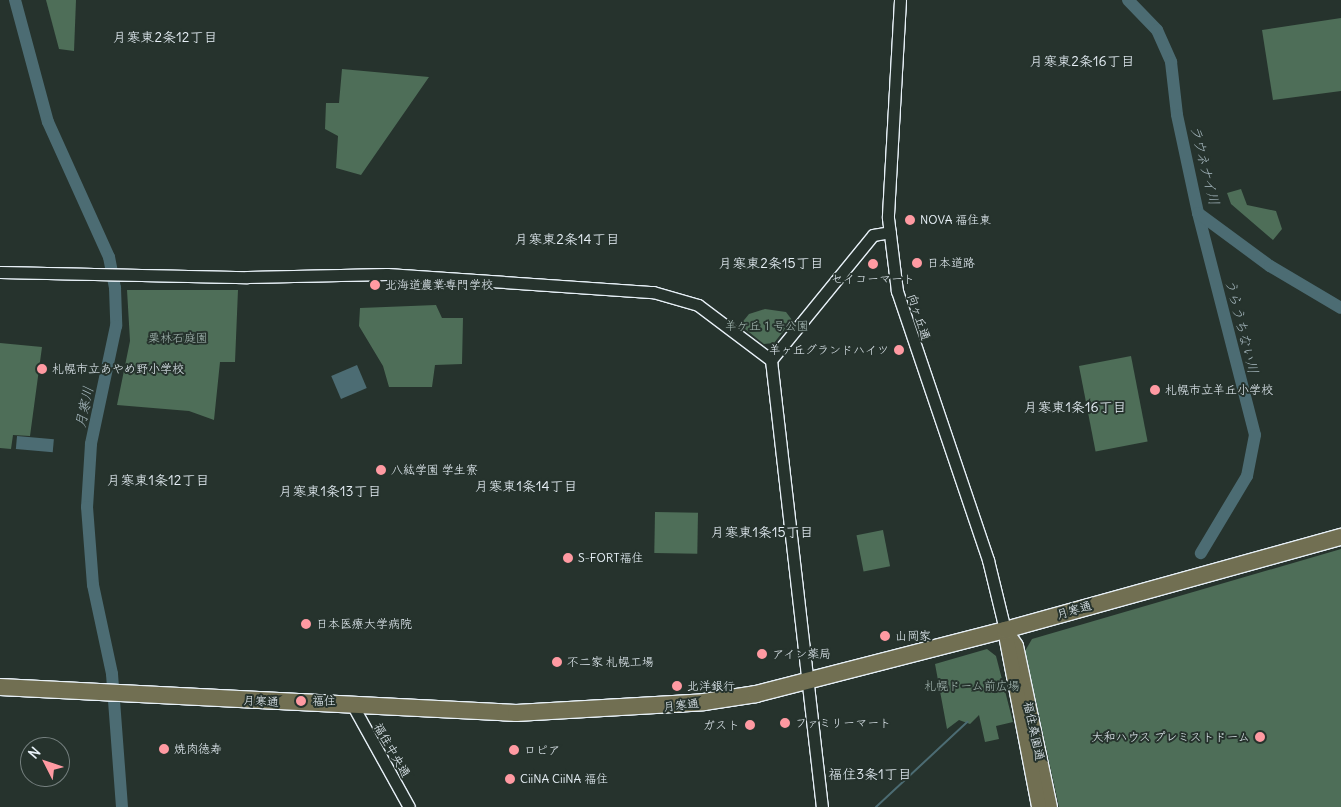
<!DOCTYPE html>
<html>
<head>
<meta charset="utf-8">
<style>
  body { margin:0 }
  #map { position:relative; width:1341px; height:807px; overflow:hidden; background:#26332d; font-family:Delius,"Klee One",sans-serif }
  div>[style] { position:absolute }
  .green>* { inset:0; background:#4e6e58; transform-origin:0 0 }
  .water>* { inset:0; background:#4c6c73; transform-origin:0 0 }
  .stream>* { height:2px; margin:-1px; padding:0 1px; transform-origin:1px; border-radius:1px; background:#4c6c73 }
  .river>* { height:12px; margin:-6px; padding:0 6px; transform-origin:6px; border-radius:6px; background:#4c6c73 }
  .roads { filter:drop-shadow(1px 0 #e8f1f8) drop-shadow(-1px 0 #e8f1f8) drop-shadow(0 1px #e8f1f8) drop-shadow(0 -1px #e8f1f8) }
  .minor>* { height:11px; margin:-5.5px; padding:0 5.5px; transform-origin:5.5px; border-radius:5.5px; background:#26332d }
  .major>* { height:14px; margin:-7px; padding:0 7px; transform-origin:7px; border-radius:7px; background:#716f52 }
  .highway>* { height:16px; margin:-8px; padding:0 8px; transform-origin:8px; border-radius:8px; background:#716f52 }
  .dots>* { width:14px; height:14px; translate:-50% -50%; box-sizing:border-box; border:2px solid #26332d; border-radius:50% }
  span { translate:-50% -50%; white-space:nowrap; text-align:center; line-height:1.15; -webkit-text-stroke:4px #26332d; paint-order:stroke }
  .poi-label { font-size:12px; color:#e8f1f8 }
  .left { translate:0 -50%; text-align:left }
  .right { translate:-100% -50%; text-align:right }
  .street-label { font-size:12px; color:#e8f1f8 }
  .park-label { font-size:12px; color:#aabdb8 }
  .neighbourhood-label { font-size:14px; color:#e8f1f8 }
  .water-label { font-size:14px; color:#aabcc3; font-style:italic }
  .north { position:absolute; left:20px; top:737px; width:50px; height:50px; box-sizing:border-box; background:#26332d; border:1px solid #747f7e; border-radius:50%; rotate:311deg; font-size:14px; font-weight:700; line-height:20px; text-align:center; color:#e8f1f8 }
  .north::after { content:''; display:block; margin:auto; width:18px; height:22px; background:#ff9aa2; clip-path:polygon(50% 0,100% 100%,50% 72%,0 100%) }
</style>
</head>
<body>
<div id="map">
  <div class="green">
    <div style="clip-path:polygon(46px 0,76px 0,74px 51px,59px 49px)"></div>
    <div style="clip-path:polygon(1341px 18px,1341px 91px,1273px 100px,1262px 30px)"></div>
    <div style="clip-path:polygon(342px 69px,429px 77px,361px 175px,336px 168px,338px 136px,325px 129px,326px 103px,339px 103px)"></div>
    <div style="clip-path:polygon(1241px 189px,1247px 205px,1276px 211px,1282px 229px,1273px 240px,1231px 204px,1227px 193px)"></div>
    <div style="clip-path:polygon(127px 290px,238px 290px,235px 362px,220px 362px,214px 420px,189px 411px,117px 405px,130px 341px)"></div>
    <div style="clip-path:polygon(436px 305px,442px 318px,463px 318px,462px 364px,435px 365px,432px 387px,389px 387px,383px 366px,359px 326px,360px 308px)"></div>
    <div style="clip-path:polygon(765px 309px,786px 312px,792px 320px,774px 343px,764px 344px,740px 325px,749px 314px)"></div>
    <div style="clip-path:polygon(0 343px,42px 347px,30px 436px,13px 435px,11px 449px,0 448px)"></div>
    <div style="left:1131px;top:356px;width:87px;height:53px;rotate:79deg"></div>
    <div style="left:655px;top:512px;width:43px;height:41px;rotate:1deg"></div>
    <div style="left:883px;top:530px;width:37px;height:27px;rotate:79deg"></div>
    <div style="clip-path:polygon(1341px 549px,1341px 807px,1059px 807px,1025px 651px,1032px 639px)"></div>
    <div style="clip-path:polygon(987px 649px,996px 656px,1013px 722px,996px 726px,999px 739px,985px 742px,979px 715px,970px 724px,959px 720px,947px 729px,935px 664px)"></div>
  </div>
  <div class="water">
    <div style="left:357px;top:365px;width:25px;height:28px;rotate:67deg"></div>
    <div style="left:17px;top:436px;width:37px;height:13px;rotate:5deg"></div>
  </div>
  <div class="stream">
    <div style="left:876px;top:807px;width:125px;rotate:-43deg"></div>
  </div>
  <div class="river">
    <div style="left:15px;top:0;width:126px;rotate:74.9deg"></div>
    <div style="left:48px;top:122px;width:148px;rotate:65.7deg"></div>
    <div style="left:109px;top:257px;width:32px;rotate:79deg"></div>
    <div style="left:115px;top:288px;width:38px;rotate:88deg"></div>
    <div style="left:116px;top:326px;width:121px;rotate:102deg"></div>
    <div style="left:91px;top:444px;width:63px;rotate:93.6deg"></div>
    <div style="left:87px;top:507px;width:78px;rotate:85.6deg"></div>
    <div style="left:93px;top:585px;width:91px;rotate:77.9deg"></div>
    <div style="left:112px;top:674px;width:133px;rotate:85.7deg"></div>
    <div style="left:1128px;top:0;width:42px;rotate:46deg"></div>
    <div style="left:1157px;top:30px;width:35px;rotate:66deg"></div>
    <div style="left:1171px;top:62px;width:53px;rotate:83.5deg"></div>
    <div style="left:1177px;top:115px;width:100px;rotate:77.9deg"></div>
    <div style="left:1198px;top:213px;width:229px;rotate:75.6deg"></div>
    <div style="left:1255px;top:435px;width:42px;rotate:101deg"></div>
    <div style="left:1247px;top:476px;width:90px;rotate:120.9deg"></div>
    <div style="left:1198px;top:213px;width:89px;rotate:36.4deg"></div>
    <div style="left:1270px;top:266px;width:82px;rotate:30.6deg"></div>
  </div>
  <div class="roads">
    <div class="minor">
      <div style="left:900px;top:0;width:218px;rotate:93.2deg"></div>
      <div style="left:888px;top:218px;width:74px;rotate:83deg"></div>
      <div style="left:897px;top:291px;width:284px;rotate:71.3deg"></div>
      <div style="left:988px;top:560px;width:72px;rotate:76.3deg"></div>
      <div style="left:0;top:272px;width:247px;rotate:1.2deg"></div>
      <div style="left:247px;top:277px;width:140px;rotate:-1.2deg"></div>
      <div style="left:387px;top:274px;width:267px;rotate:3.9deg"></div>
      <div style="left:653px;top:292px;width:47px;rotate:16.1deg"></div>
      <div style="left:698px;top:305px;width:91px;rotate:37deg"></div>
      <div style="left:771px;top:360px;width:161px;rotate:-50.8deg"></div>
      <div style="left:873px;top:235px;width:17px;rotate:-10deg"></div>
      <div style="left:771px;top:360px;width:450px;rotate:83.5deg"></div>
      <div style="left:353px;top:706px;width:115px;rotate:61deg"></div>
    </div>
    <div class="major">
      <div style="left:1005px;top:630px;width:19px;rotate:55deg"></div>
      <div style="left:1016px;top:646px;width:165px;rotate:78.1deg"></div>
      <div style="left:1005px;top:630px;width:180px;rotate:79.1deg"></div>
    </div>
    <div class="highway">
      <div style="left:0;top:687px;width:517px;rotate:2.88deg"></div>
      <div style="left:516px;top:713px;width:188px;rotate:-3.3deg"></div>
      <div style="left:704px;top:702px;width:53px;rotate:-8.7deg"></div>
      <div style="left:756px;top:694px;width:257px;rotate:-14.4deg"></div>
      <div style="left:1005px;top:630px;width:349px;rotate:-15.5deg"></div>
    </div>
  </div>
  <div class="dots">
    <div style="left:910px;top:220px;background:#ff9aa2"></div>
    <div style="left:917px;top:263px;background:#ff9aa2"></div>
    <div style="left:873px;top:264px;background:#ff9aa2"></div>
    <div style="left:375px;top:285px;background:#ff9aa2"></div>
    <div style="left:899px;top:350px;background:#ff9aa2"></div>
    <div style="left:42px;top:369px;background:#ff9aa2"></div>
    <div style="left:1155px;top:390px;background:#ff9aa2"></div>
    <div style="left:381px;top:470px;background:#ff9aa2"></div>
    <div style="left:568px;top:558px;background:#ff9aa2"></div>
    <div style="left:306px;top:624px;background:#ff9aa2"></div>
    <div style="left:885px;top:636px;background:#ff9aa2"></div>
    <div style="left:762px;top:654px;background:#ff9aa2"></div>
    <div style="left:557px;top:662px;background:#ff9aa2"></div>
    <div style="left:677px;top:686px;background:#ff9aa2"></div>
    <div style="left:301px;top:701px;background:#ff9aa2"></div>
    <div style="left:785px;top:723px;background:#ff9aa2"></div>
    <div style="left:750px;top:725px;background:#ff9aa2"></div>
    <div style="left:1260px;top:737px;background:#ff9aa2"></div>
    <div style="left:164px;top:749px;background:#ff9aa2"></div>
    <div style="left:514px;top:750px;background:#ff9aa2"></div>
    <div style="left:510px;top:779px;background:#ff9aa2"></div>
  </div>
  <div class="poi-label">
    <span class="left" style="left:920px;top:220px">NOVA 福住東</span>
    <span class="left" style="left:927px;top:263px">日本道路</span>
    <span style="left:873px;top:279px">セイコーマート</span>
    <span class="left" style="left:385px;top:285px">北海道農業専門学校</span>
    <span class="right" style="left:889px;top:350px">羊ヶ丘グランドハイツ</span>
    <span class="left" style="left:52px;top:369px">札幌市立あやめ野小学校</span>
    <span class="left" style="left:1165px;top:390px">札幌市立羊丘小学校</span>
    <span class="left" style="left:391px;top:470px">八紘学園 学生寮</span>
    <span class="left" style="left:578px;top:558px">S-FORT福住</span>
    <span class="left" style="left:316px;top:624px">日本医療大学病院</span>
    <span class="left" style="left:895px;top:636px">山岡家</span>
    <span class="left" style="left:772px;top:654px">アイン薬局</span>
    <span class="left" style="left:567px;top:662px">不二家 札幌工場</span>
    <span class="left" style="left:687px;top:686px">北洋銀行</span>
    <span class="left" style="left:312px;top:701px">福住</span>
    <span class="left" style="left:795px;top:723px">ファミリーマート</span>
    <span class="right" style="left:740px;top:725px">ガスト</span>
    <span class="right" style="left:1250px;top:737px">大和ハウス プレミストドーム</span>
    <span class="left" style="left:174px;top:749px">焼肉徳寿</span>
    <span class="left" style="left:524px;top:750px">ロピア</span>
    <span class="left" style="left:520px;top:779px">CiiNA CiiNA 福住</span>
  </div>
  <div class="street-label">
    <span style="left:919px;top:317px;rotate:72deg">向ヶ丘通</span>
    <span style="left:1074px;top:610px;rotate:-16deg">月寒通</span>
    <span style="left:261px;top:701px;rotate:3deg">月寒通</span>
    <span style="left:681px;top:705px;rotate:-6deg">月寒通</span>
    <span style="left:1034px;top:731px;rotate:78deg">福住桑園通</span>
    <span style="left:392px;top:750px;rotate:60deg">福住中央通</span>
  </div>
  <div class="park-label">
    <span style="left:767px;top:326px">羊ケ丘１号公園</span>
    <span style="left:178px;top:338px">栗林石庭園</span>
    <span style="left:972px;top:686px">札幌ドーム前広場</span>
  </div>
  <div class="neighbourhood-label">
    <span style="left:165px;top:37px">月寒東2条12丁目</span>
    <span style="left:1082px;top:61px">月寒東2条16丁目</span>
    <span style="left:567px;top:239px">月寒東2条14丁目</span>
    <span style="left:771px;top:263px">月寒東2条15丁目</span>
    <span style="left:1075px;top:407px">月寒東1条16丁目</span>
    <span style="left:158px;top:480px">月寒東1条12丁目</span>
    <span style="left:526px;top:486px">月寒東1条14丁目</span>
    <span style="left:330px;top:491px">月寒東1条13丁目</span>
    <span style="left:762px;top:532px">月寒東1条15丁目</span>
    <span style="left:870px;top:774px">福住3条1丁目</span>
  </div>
  <div class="water-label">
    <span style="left:1205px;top:165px;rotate:76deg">ラウネナイ川</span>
    <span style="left:1242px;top:326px;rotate:76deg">うらうちない川</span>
    <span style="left:84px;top:407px;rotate:-78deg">月寒川</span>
  </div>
  <div class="north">N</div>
</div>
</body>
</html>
